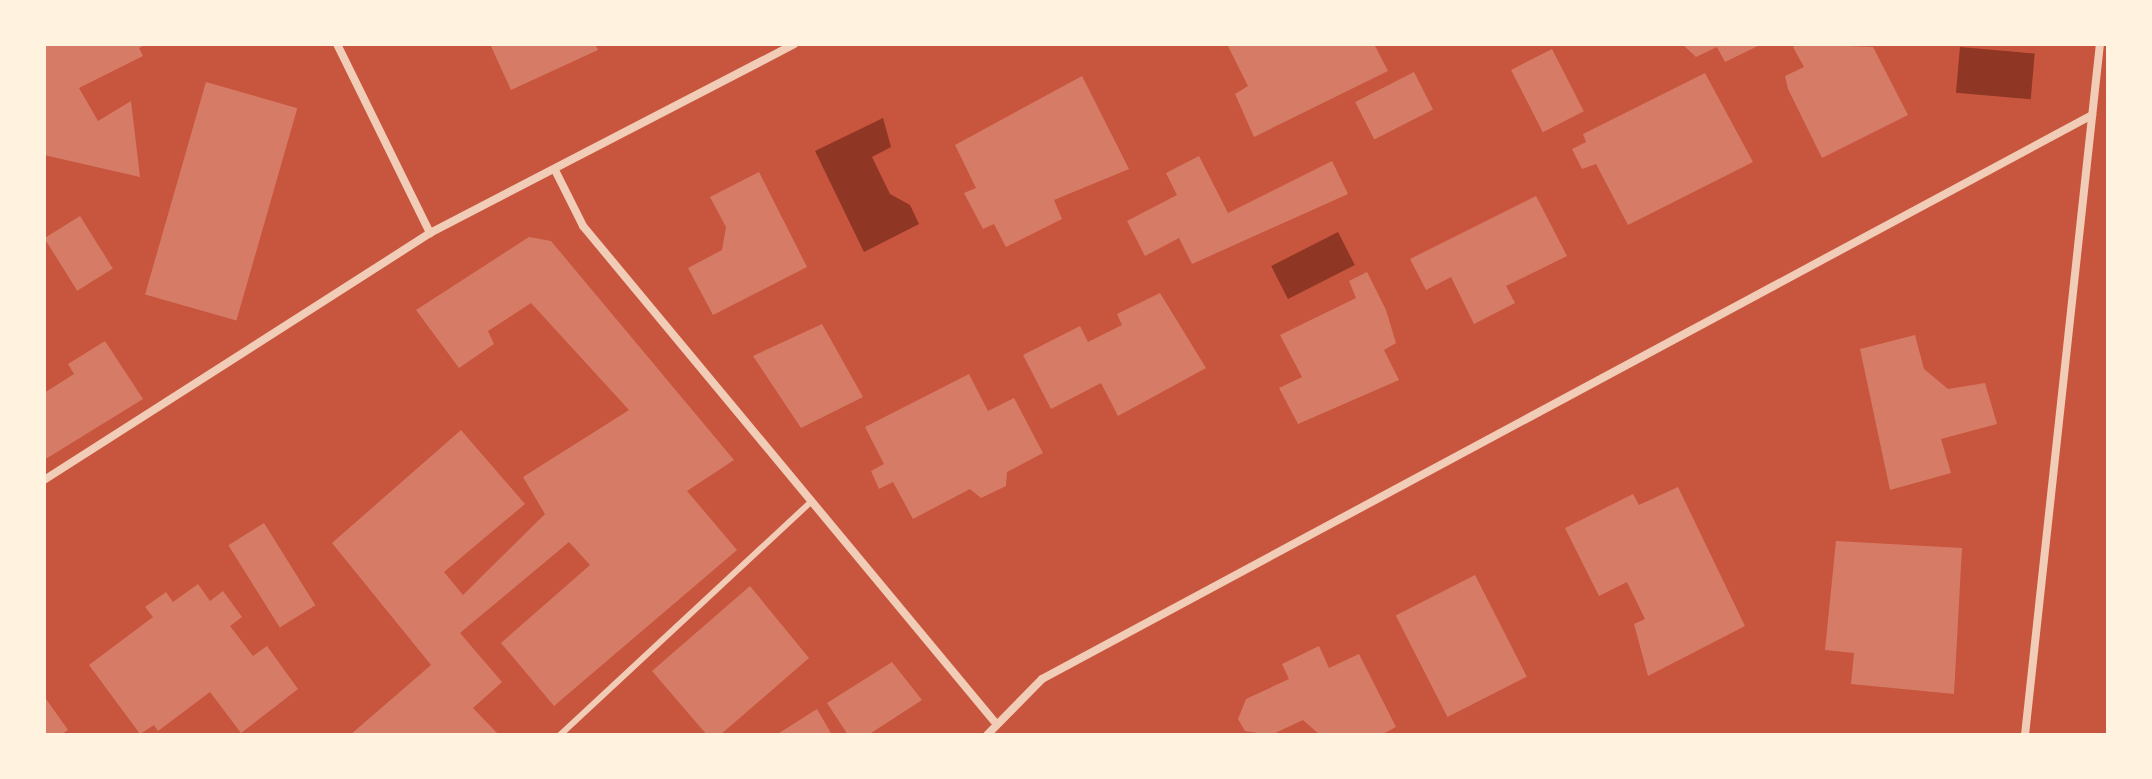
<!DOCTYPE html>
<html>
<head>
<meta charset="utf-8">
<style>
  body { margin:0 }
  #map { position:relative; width:2152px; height:779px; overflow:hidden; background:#c8553d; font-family:"Fira Sans",sans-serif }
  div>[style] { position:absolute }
  .water>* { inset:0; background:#8f3625; transform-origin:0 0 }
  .building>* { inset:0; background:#d67c66; transform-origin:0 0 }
  .service>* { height:6px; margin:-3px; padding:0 3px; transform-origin:3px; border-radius:3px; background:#f1ccb7 }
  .minor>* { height:8px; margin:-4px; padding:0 4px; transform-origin:4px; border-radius:4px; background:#f1ccb7 }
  span { translate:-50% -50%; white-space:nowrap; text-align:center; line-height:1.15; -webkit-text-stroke:6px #fff3e0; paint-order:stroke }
  .frame { position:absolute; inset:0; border:46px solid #fff3e0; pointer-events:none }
</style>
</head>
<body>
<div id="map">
  <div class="water">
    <div style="left:1960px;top:47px;width:75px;height:46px;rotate:5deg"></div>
    <div style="clip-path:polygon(883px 118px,891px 147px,872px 157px,890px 194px,910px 205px,919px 224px,864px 252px,815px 151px)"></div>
    <div style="left:1338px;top:232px;width:37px;height:75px;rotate:63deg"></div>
  </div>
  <div class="building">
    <div style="clip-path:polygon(44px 44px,146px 44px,139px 48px,143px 56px,79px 88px,98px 121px,131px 101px,140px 177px,44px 155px)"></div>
    <div style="clip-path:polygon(490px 44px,595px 44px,598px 50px,511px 90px)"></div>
    <div style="clip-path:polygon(1227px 44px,1374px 44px,1388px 71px,1254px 137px,1235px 94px,1248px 86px)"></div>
    <div style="clip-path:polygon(1682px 44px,1762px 44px,1725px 62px,1717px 47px,1696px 57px)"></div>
    <div style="clip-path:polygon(1799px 44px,1873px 47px,1908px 115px,1822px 158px,1788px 89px,1785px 76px,1804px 67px,1793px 47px)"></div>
    <div style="left:1552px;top:49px;width:70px;height:46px;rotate:63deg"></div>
    <div style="left:1414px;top:72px;width:42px;height:66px;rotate:63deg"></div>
    <div style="clip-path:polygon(1705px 73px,1753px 162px,1628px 225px,1596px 164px,1582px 169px,1572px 149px,1586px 142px,1583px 134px)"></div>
    <div style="clip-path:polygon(1082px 76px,1129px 169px,1054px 200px,1062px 219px,1006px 247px,994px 224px,983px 229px,964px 193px,976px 188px,955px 145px)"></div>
    <div style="left:206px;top:82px;width:95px;height:221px;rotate:16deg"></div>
    <div style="clip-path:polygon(1199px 156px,1228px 213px,1332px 161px,1348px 194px,1192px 264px,1179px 238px,1145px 256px,1127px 221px,1177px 195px,1166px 173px)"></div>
    <div style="clip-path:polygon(759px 172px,807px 267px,713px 315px,688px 268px,722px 250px,726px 227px,710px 197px)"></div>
    <div style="clip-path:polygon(1536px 196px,1567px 256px,1506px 286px,1515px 303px,1474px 324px,1451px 277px,1426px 290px,1410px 259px)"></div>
    <div style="left:80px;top:216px;width:62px;height:42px;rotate:58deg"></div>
    <div style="clip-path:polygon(529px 237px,551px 241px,734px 460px,687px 491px,737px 550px,554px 706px,501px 643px,590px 565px,569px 542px,460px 633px,502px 682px,473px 708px,499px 735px,350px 735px,431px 665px,332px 543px,461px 430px,525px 504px,444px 572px,463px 595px,545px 514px,523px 477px,629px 410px,531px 303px,488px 331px,494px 344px,459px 368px,416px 310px)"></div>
    <div style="clip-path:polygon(1367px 272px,1386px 310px,1396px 343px,1384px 350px,1399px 380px,1298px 424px,1279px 388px,1302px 377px,1280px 335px,1356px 298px,1349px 281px)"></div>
    <div style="clip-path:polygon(1160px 293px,1206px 368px,1118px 416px,1101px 383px,1051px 409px,1023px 355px,1080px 326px,1088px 342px,1122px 325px,1117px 314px)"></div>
    <div style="clip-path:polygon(822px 324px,863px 397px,801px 428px,753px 356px)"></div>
    <div style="clip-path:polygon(1915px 335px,1924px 369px,1948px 389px,1985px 383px,1997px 424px,1941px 439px,1951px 473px,1890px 490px,1860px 349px)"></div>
    <div style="clip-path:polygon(105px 341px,143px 399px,44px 460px,44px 393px,74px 374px,68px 364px)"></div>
    <div style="clip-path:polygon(969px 374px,988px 411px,1014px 398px,1043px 453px,1007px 472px,1006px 486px,981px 498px,970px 489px,913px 519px,893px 482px,879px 489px,871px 471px,884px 464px,865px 427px)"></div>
    <div style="clip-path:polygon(1678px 487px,1745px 626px,1648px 676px,1634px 624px,1645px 619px,1627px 582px,1599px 596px,1565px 528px,1633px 494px,1639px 505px)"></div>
    <div style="left:264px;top:523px;width:97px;height:42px;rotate:58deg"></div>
    <div style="clip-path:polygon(1836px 541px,1962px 548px,1954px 694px,1851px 684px,1854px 653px,1825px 650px)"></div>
    <div style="left:1475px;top:575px;width:114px;height:89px;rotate:63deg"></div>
    <div style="clip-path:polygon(198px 584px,210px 601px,223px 591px,242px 617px,230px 626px,253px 656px,267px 646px,298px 689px,241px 733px,210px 692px,158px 731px,154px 725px,140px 734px,89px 665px,153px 617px,145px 607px,166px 592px,173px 602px)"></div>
    <div style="clip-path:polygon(750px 586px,809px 658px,720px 735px,707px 735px,652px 671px)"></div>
    <div style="clip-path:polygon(1319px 646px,1329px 668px,1359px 654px,1396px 727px,1381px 735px,1320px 735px,1303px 720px,1271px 735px,1245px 731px,1238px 719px,1246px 699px,1289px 679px,1282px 664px)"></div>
    <div style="clip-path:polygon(892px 662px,922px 700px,868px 735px,848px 735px,827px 703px)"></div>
    <div style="clip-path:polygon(44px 696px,68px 730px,60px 735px,44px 735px)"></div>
    <div style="clip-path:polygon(817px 709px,832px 735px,776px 735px)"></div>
  </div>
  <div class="service">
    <div style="left:560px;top:735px;width:344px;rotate:-42.9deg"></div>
  </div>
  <div class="minor">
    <div style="left:337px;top:44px;width:211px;rotate:63.8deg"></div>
    <div style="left:555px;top:170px;width:63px;rotate:63.4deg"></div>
    <div style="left:583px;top:226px;width:643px;rotate:50.3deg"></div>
    <div style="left:44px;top:480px;width:458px;rotate:-32.6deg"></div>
    <div style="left:430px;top:233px;width:410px;rotate:-27.4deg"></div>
    <div style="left:987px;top:735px;width:78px;rotate:-45.5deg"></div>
    <div style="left:1042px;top:679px;width:1192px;rotate:-28.24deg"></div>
    <div style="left:2025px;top:735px;width:695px;rotate:-83.81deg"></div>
  </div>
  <div class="frame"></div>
</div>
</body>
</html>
